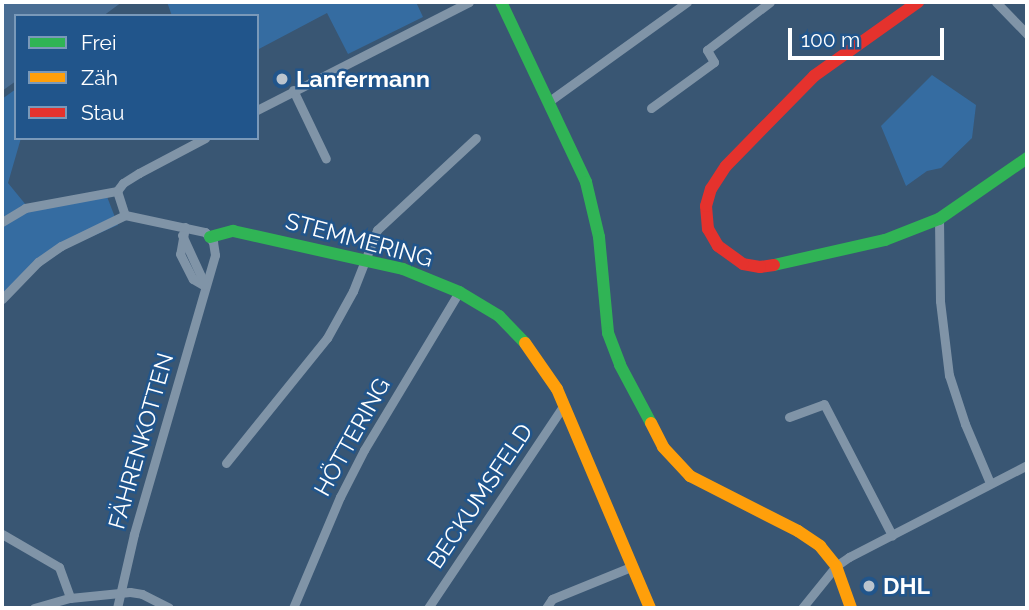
<!DOCTYPE html>
<html>
<head>
<meta charset="utf-8">
<style>
  body { margin:0 }
  #map { position:relative; width:1029px; height:610px; overflow:hidden; background:#395673; font-family:Raleway,sans-serif }
  div>[style] { position:absolute }
  .green>* { inset:0; background:#356ca1 }
  .water>* { inset:0; background:#496d93 }
  .street>* { height:9px; margin:-4.5px; padding:0 4.5px; transform-origin:4.5px; border-radius:4.5px; background:#8094a7 }
  .fast>* { height:12px; margin:-6px; padding:0 6px; transform-origin:6px; border-radius:6px; background:#30b455 }
  .slow>* { height:12px; margin:-6px; padding:0 6px; transform-origin:6px; border-radius:6px; background:#ff9f0a }
  .jam>* { height:12px; margin:-6px; padding:0 6px; transform-origin:6px; border-radius:6px; background:#e5322d }
  .dots>* { width:19px; height:19px; translate:-50% -50%; box-sizing:border-box; border:4px solid #21558b; border-radius:50% }
  span { translate:-50% -50%; white-space:nowrap; text-align:center; line-height:1.15; -webkit-text-stroke:5px #21558b; paint-order:stroke }
  .poi-label { font-size:23px; color:#fff; font-weight:700 }
  .left { translate:0 -50%; text-align:left }
  .street-label { font-size:23px; color:#fff }
  .frame { position:absolute; inset:0; border:4px solid #fff; pointer-events:none }
  .legend { position:absolute; left:14px; top:14px; width:245px; height:126px; box-sizing:border-box; background:#21558b; border:2px solid #7a99b9; margin:0; padding:9px 12px; list-style:none; font-size:21px; color:#fff }
  .legend li { display:flex; align-items:center; gap:14px; height:35px }
  .legend b { width:35px; border:2px solid #7a99b9 }
  .scale { position:absolute; left:788px; top:28px; width:156px; height:32px; box-sizing:border-box; border:4px solid #fff; border-top:0; padding-left:9px; font-size:21px; line-height:24px; white-space:nowrap; color:#fff; -webkit-text-stroke:5px #21558b; paint-order:stroke }
</style>
</head>
<body>
<div id="map">
  <div class="green">
    <div style="clip-path:polygon(167px 2px,416px 2px,423px 17px,348px 54px,327px 13px,257px 50px,257px 16px,172px 16px)"></div>
    <div style="clip-path:polygon(932px 75px,976px 105px,972px 138px,941px 168px,927px 171px,906px 186px,881px 126px)"></div>
    <div style="clip-path:polygon(16px 89px,16px 138px,21px 138px,8px 183px,26px 205px,2px 218px,2px 99px)"></div>
    <div style="clip-path:polygon(106px 194px,118px 225px,68px 247px,23px 278px,2px 297px,2px 226px,26px 210px)"></div>
  </div>
  <div class="water">
    <div style="clip-path:polygon(2px 2px,122px 2px,103px 16px,16px 16px,16px 81px,2px 91px)"></div>
  </div>
  <div class="street">
    <div style="left:996px;top:2px;width:45px;rotate:45.9deg"></div>
    <div style="left:293px;top:90px;width:76px;rotate:64.4deg"></div>
    <div style="left:548px;top:102px;width:171px;rotate:-35.7deg"></div>
    <div style="left:651px;top:108px;width:78px;rotate:-36.1deg"></div>
    <div style="left:714px;top:62px;width:14px;rotate:-120deg"></div>
    <div style="left:707px;top:50px;width:79px;rotate:-37.3deg"></div>
    <div style="left:257px;top:110px;width:238px;rotate:-27deg"></div>
    <div style="left:117px;top:191px;width:25px;rotate:72deg"></div>
    <div style="left:125px;top:215px;width:82px;rotate:12deg"></div>
    <div style="left:205px;top:232px;width:13px;rotate:51deg"></div>
    <div style="left:213px;top:242px;width:13px;rotate:81deg"></div>
    <div style="left:215px;top:255px;width:291px;rotate:106.2deg"></div>
    <div style="left:134px;top:534px;width:76px;rotate:102.9deg"></div>
    <div style="left:939px;top:219px;width:82px;rotate:89.3deg"></div>
    <div style="left:940px;top:301px;width:75px;rotate:83.1deg"></div>
    <div style="left:949px;top:375px;width:52px;rotate:71.9deg"></div>
    <div style="left:965px;top:424px;width:64px;rotate:67deg"></div>
    <div style="left:2px;top:222px;width:27px;rotate:-31deg"></div>
    <div style="left:25px;top:208px;width:94px;rotate:-10.5deg"></div>
    <div style="left:117px;top:191px;width:10px;rotate:-53deg"></div>
    <div style="left:123px;top:183px;width:19px;rotate:-32deg"></div>
    <div style="left:139px;top:173px;width:75px;rotate:-27.9deg"></div>
    <div style="left:185px;top:227px;width:27px;rotate:100deg"></div>
    <div style="left:180px;top:254px;width:28px;rotate:63deg"></div>
    <div style="left:193px;top:279px;width:14px;rotate:30deg"></div>
    <div style="left:182px;top:235px;width:55px;rotate:65.3deg"></div>
    <div style="left:2px;top:299px;width:52px;rotate:-45.8deg"></div>
    <div style="left:38px;top:262px;width:28px;rotate:-35deg"></div>
    <div style="left:61px;top:246px;width:71px;rotate:-25.8deg"></div>
    <div style="left:789px;top:417px;width:37px;rotate:-20deg"></div>
    <div style="left:824px;top:404px;width:148px;rotate:62.6deg"></div>
    <div style="left:226px;top:463px;width:161px;rotate:-51.1deg"></div>
    <div style="left:327px;top:338px;width:54px;rotate:-61deg"></div>
    <div style="left:353px;top:291px;width:66px;rotate:-68.5deg"></div>
    <div style="left:377px;top:230px;width:135px;rotate:-42.9deg"></div>
    <div style="left:2px;top:534px;width:66px;rotate:30.1deg"></div>
    <div style="left:59px;top:567px;width:33px;rotate:70deg"></div>
    <div style="left:70px;top:598px;width:60px;rotate:-5.7deg"></div>
    <div style="left:130px;top:592px;width:12px;rotate:9deg"></div>
    <div style="left:142px;top:594px;width:30px;rotate:27deg"></div>
    <div style="left:34px;top:608px;width:37px;rotate:-16deg"></div>
    <div style="left:293px;top:608px;width:121px;rotate:-67.1deg"></div>
    <div style="left:340px;top:497px;width:53px;rotate:-62.9deg"></div>
    <div style="left:364px;top:450px;width:184px;rotate:-59deg"></div>
    <div style="left:428px;top:608px;width:244px;rotate:-56.2deg"></div>
    <div style="left:546px;top:608px;width:11px;rotate:-56deg"></div>
    <div style="left:552px;top:599px;width:85px;rotate:-22.1deg"></div>
    <div style="left:802px;top:608px;width:54px;rotate:-51deg"></div>
    <div style="left:836px;top:566px;width:16px;rotate:-35deg"></div>
    <div style="left:849px;top:557px;width:200px;rotate:-27.3deg"></div>
  </div>
  <div class="fast">
    <div style="left:501px;top:2px;width:199px;rotate:64.7deg"></div>
    <div style="left:586px;top:182px;width:57px;rotate:76.7deg"></div>
    <div style="left:599px;top:237px;width:96px;rotate:84.6deg"></div>
    <div style="left:608px;top:333px;width:34px;rotate:69deg"></div>
    <div style="left:620px;top:365px;width:66px;rotate:61.9deg"></div>
    <div style="left:210px;top:237px;width:24px;rotate:-15deg"></div>
    <div style="left:233px;top:231px;width:174px;rotate:12.6deg"></div>
    <div style="left:403px;top:269px;width:61px;rotate:22.3deg"></div>
    <div style="left:459px;top:292px;width:47px;rotate:31deg"></div>
    <div style="left:499px;top:316px;width:37px;rotate:46deg"></div>
    <div style="left:774px;top:265px;width:114px;rotate:-12.7deg"></div>
    <div style="left:885px;top:240px;width:58px;rotate:-21.3deg"></div>
    <div style="left:939px;top:219px;width:107px;rotate:-34.7deg"></div>
  </div>
  <div class="slow">
    <div style="left:525px;top:343px;width:56px;rotate:55.2deg"></div>
    <div style="left:557px;top:389px;width:238px;rotate:67deg"></div>
    <div style="left:651px;top:423px;width:27px;rotate:63deg"></div>
    <div style="left:663px;top:447px;width:40px;rotate:47deg"></div>
    <div style="left:690px;top:476px;width:121px;rotate:27deg"></div>
    <div style="left:798px;top:531px;width:27px;rotate:34deg"></div>
    <div style="left:820px;top:546px;width:26px;rotate:51deg"></div>
    <div style="left:836px;top:566px;width:45px;rotate:70.3deg"></div>
  </div>
  <div class="jam">
    <div style="left:774px;top:265px;width:14px;rotate:172deg"></div>
    <div style="left:760px;top:267px;width:17px;rotate:-170deg"></div>
    <div style="left:743px;top:264px;width:31px;rotate:-144deg"></div>
    <div style="left:718px;top:246px;width:20px;rotate:-120deg"></div>
    <div style="left:708px;top:229px;width:23px;rotate:-95deg"></div>
    <div style="left:706px;top:206px;width:18px;rotate:-74deg"></div>
    <div style="left:711px;top:189px;width:27px;rotate:-57deg"></div>
    <div style="left:726px;top:166px;width:126px;rotate:-45.6deg"></div>
    <div style="left:814px;top:76px;width:128px;rotate:-35.4deg"></div>
  </div>
  <div class="dots">
    <div style="left:282px;top:79px;background:#bac4ce"></div>
    <div style="left:869px;top:586px;background:#bac4ce"></div>
  </div>
  <div class="poi-label">
    <span class="left" style="left:296px;top:79px">Lanfermann</span>
    <span class="left" style="left:883px;top:586px">DHL</span>
  </div>
  <div class="street-label">
    <span style="left:359px;top:240px;rotate:15deg">STEMMERING</span>
    <span style="left:352px;top:437px;rotate:-61deg">HÖTTERING</span>
    <span style="left:141px;top:441px;rotate:-74deg">FÄHRENKOTTEN</span>
    <span style="left:480px;top:496px;rotate:-56deg">BECKUMSFELD</span>
  </div>
  <div class="frame"></div>
  <ul class="legend">
  <li><b style="height:9px;background:#30b455"></b>Frei</li>
  <li><b style="height:9px;background:#ff9f0a"></b>Zäh</li>
  <li><b style="height:9px;background:#e5322d"></b>Stau</li>
  </ul>
  <div class="scale">100 m</div>
</div>
</body>
</html>
